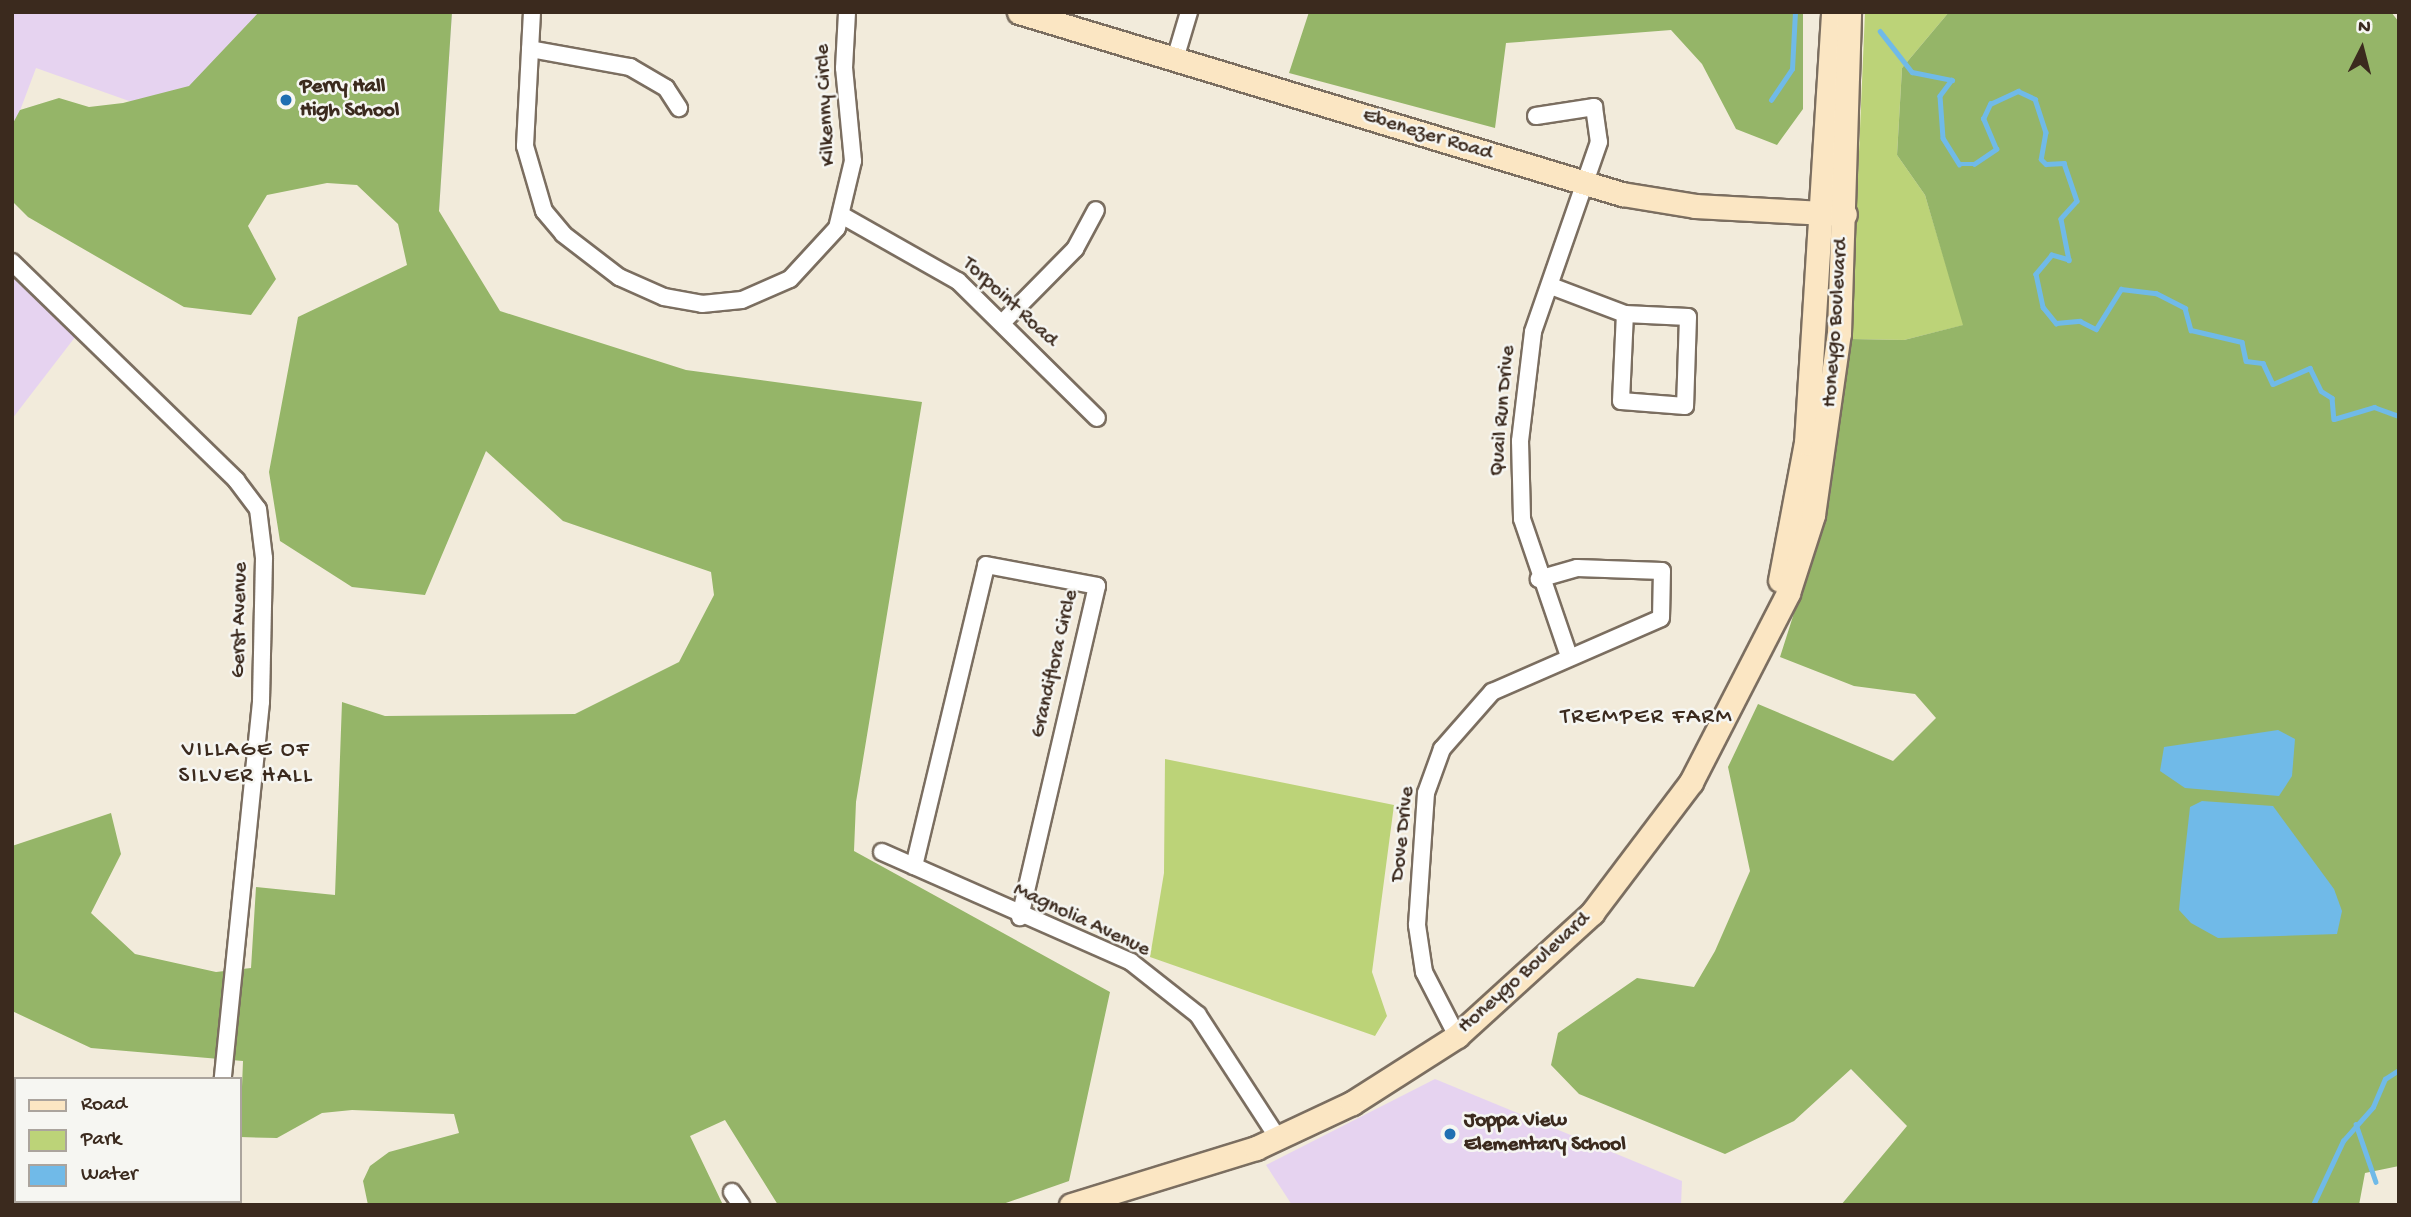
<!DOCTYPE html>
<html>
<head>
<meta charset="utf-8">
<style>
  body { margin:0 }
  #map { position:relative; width:2411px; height:1217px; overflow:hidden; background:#f2ebdb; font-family:"Gochi Hand",sans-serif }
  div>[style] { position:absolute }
  .built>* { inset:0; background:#e6d3f0 }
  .green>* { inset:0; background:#bcd378 }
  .forest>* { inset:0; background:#95b568 }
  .water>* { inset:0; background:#70bae8 }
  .stream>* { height:4.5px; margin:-2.25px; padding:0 2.25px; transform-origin:2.25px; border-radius:2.25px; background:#70bae8 }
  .roads { filter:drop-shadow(2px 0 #7b6e60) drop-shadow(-2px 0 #7b6e60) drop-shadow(0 2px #7b6e60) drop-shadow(0 -2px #7b6e60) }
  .street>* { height:16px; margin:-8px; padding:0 8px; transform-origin:8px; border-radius:8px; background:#fff }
  .secondary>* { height:23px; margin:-11.5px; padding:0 11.5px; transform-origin:11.5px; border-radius:11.5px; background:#fbe6c3 }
  .dots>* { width:19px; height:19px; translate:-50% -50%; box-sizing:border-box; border:4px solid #f6f6f2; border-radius:50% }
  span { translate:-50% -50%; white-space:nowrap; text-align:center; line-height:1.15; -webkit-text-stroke:5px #f6f6f2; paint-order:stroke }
  .poi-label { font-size:21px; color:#3b2a1e; font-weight:700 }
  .left { translate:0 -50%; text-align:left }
  .street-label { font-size:21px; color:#3b2a1e }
  .neighbourhood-label { font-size:23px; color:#3b2a1e; letter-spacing:2px }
  .frame { position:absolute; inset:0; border:14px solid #3b2a1e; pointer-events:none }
  .legend { position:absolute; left:14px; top:1077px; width:228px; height:126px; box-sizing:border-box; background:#f6f6f2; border:2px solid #aba49d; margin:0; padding:9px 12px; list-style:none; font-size:21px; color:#3b2a1e }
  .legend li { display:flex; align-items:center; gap:14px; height:35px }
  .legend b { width:35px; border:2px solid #aba49d }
  .north { position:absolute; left:2327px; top:14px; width:70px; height:70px; -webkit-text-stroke:5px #f6f6f2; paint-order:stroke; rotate:6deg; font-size:19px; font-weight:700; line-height:28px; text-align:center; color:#3b2a1e }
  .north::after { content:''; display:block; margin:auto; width:24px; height:32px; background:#3b2a1e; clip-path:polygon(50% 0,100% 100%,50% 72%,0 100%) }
</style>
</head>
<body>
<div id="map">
  <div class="built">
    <div style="clip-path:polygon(12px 12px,452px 12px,439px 211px,36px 68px,12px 132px)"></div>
    <div style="clip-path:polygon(12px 252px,79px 332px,12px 419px)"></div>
    <div style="clip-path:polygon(1435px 1079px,1682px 1181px,1681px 1205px,1292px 1205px,1266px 1165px)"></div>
  </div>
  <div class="green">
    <div style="clip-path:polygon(1865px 12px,1949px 12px,1902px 68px,1897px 155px,1925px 195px,1964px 325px,1904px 340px,1851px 339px)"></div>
    <div style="clip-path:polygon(1165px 759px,1394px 805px,1372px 972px,1387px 1016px,1375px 1036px,1150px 957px,1164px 873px)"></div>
  </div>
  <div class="forest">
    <div style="clip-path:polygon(259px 12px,452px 12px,439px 211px,500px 311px,686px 370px,922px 402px,856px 802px,854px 851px,1110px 992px,1069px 1181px,1000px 1205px,778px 1205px,725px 1120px,690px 1136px,723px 1205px,368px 1205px,363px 1181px,370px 1166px,389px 1152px,459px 1133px,454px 1114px,352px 1110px,322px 1113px,277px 1138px,240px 1137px,243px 1061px,91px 1048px,12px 1011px,12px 846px,111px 813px,121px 854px,91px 913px,135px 954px,216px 972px,251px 968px,256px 887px,335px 895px,342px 702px,385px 716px,575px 714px,679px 662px,714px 595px,711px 572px,563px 521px,486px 451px,425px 595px,352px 587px,280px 541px,269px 472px,298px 317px,407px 265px,398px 224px,357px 185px,327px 183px,267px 195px,248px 226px,276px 279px,251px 315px,184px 307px,28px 217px,12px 201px,12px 125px,20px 110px,59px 98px,89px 107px,123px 103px,189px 86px)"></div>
    <div style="clip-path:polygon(1309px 12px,1803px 12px,1803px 109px,1777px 145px,1736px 129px,1702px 64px,1671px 30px,1506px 43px,1495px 128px,1289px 73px)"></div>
    <div style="clip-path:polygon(1949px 12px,2391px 12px,2399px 22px,2399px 1166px,2365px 1173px,2359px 1205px,1841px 1205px,1907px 1126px,1851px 1069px,1794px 1121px,1725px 1154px,1579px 1094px,1551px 1065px,1558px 1033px,1637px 978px,1694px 987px,1715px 951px,1750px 871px,1728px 767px,1758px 704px,1893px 761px,1936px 718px,1915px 694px,1854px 686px,1780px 657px,1829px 503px,1851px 339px,1904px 340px,1963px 325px,1925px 195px,1897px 155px,1902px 68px)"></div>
  </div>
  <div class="water">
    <div style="clip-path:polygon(2278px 730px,2295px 739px,2292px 776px,2279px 796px,2185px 788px,2160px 771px,2164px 747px)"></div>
    <div style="clip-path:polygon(2202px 801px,2273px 806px,2334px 889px,2342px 911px,2337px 934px,2218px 938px,2191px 923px,2179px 910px,2181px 888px,2190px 807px)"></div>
  </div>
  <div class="stream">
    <div style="left:1880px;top:31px;width:52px;rotate:52deg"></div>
    <div style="left:1912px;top:72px;width:41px;rotate:11.3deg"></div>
    <div style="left:1952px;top:80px;width:20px;rotate:127deg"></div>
    <div style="left:1940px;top:96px;width:42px;rotate:85.9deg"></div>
    <div style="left:1943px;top:138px;width:31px;rotate:58deg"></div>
    <div style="left:1959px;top:164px;width:15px"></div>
    <div style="left:1974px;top:164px;width:27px;rotate:-34deg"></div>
    <div style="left:1996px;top:149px;width:33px;rotate:-113deg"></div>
    <div style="left:1983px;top:119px;width:17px;rotate:-65deg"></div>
    <div style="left:1990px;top:104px;width:31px;rotate:-25deg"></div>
    <div style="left:2018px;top:91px;width:19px;rotate:25deg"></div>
    <div style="left:2035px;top:99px;width:35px;rotate:72deg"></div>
    <div style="left:2046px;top:132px;width:27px;rotate:100deg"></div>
    <div style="left:2041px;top:159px;width:7px;rotate:45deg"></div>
    <div style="left:2046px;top:164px;width:18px;rotate:-3deg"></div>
    <div style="left:2064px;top:163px;width:40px;rotate:71.1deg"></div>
    <div style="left:2077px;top:201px;width:24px;rotate:132deg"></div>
    <div style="left:2061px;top:219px;width:42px;rotate:79deg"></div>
    <div style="left:2069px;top:260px;width:18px;rotate:-164deg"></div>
    <div style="left:2052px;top:255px;width:25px;rotate:130deg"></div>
    <div style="left:2036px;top:274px;width:34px;rotate:78deg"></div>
    <div style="left:2043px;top:307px;width:21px;rotate:51deg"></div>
    <div style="left:2056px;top:323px;width:24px;rotate:-5deg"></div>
    <div style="left:2080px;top:321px;width:18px;rotate:27deg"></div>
    <div style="left:2096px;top:329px;width:47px;rotate:-58deg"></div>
    <div style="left:2121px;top:289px;width:35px;rotate:7deg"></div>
    <div style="left:2156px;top:293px;width:33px;rotate:27deg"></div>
    <div style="left:2185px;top:308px;width:23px;rotate:75deg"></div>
    <div style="left:2191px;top:330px;width:52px;rotate:13.2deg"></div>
    <div style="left:2242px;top:342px;width:19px;rotate:78deg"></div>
    <div style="left:2246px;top:361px;width:17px;rotate:7deg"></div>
    <div style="left:2263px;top:363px;width:23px;rotate:65deg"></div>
    <div style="left:2273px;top:384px;width:40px;rotate:-23.4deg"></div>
    <div style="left:2310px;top:368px;width:25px;rotate:64deg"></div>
    <div style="left:2321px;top:391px;width:13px;rotate:32deg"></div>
    <div style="left:2332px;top:398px;width:21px;rotate:85deg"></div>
    <div style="left:2334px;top:419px;width:42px;rotate:-16.7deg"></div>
    <div style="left:2374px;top:407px;width:27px;rotate:20deg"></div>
    <div style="left:1771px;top:100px;width:37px;rotate:-56deg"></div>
    <div style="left:1792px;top:69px;width:57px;rotate:-87deg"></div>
    <div style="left:2356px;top:1124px;width:61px;rotate:71deg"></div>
    <div style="left:2313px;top:1205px;width:71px;rotate:-64.9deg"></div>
    <div style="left:2343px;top:1141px;width:45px;rotate:-48.6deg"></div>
    <div style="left:2373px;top:1107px;width:30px;rotate:-67deg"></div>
    <div style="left:2385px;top:1079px;width:17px;rotate:-33deg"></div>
  </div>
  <div class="roads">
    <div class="street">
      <div style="left:532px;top:12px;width:134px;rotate:93deg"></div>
      <div style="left:525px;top:146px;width:68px;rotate:73.7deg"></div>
      <div style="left:544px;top:211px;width:30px;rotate:50deg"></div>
      <div style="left:563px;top:234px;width:71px;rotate:37.5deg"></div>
      <div style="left:619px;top:277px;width:49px;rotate:24deg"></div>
      <div style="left:664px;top:297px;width:39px;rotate:10deg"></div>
      <div style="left:702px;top:304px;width:40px;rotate:-5.7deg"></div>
      <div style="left:742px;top:300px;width:52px;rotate:-23.6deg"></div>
      <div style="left:790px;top:279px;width:69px;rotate:-47.3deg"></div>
      <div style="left:837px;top:228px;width:69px;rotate:-76.6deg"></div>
      <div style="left:853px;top:161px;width:93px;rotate:-95.5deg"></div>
      <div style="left:844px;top:68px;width:56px;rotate:-86.9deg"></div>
      <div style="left:530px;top:49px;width:102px;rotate:10.2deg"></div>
      <div style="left:630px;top:67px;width:42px;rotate:30.3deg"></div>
      <div style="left:666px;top:88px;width:24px;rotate:57deg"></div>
      <div style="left:1175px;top:59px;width:49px;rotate:-73.4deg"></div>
      <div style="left:1536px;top:116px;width:59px;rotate:-8.8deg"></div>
      <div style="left:1594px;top:107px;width:35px;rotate:82deg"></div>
      <div style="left:1599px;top:142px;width:201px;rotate:109.2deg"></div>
      <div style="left:1533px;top:332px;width:110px;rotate:96.8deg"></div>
      <div style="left:1520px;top:441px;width:78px;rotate:88.5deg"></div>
      <div style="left:1522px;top:519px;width:145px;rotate:71.1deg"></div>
      <div style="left:843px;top:216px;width:132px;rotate:29.5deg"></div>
      <div style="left:958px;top:281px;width:195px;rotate:44.6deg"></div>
      <div style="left:12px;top:262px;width:313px;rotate:44.2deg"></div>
      <div style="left:236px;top:480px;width:36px;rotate:53deg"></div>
      <div style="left:258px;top:509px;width:49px;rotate:83deg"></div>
      <div style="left:264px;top:558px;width:144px;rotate:91.2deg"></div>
      <div style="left:261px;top:702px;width:379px;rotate:95.8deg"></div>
      <div style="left:1551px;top:286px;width:79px;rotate:20.7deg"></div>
      <div style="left:1625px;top:314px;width:63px;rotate:2.7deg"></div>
      <div style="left:1688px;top:317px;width:89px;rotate:91.9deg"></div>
      <div style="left:1685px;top:406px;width:64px;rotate:-175.5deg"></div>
      <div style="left:1621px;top:401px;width:87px;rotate:-87.4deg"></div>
      <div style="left:1003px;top:322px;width:103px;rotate:-45.4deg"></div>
      <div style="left:1075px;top:249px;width:44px;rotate:-61.7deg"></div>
      <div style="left:882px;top:852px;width:272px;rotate:23.8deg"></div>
      <div style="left:1131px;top:962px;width:85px;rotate:38.3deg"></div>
      <div style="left:1198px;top:1015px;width:147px;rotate:57deg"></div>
      <div style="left:914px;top:866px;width:309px;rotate:-76.5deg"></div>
      <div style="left:986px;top:565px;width:113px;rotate:10.7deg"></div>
      <div style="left:1097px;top:586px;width:340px;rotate:103.1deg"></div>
      <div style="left:1457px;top:1036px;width:72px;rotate:-117.3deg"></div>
      <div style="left:1424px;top:972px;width:48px;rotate:-98.5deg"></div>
      <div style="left:1417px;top:925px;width:132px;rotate:-86.1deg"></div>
      <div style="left:1426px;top:793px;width:47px;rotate:-70deg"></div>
      <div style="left:1442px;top:749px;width:76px;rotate:-48.7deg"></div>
      <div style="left:1492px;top:692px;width:184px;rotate:-23.6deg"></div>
      <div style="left:1661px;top:618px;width:47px;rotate:-88.8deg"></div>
      <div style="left:1662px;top:571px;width:85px;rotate:-178deg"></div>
      <div style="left:1577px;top:568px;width:40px;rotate:164deg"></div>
      <div style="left:732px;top:1192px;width:16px;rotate:55deg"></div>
      <div style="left:211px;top:1205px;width:4px;rotate:-76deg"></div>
    </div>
    <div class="secondary">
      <div style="left:1019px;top:12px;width:630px;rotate:16.8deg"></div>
      <div style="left:1622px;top:194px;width:74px;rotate:9.3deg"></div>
      <div style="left:1695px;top:206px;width:150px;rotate:3.1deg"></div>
      <div style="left:1780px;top:580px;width:139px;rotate:-79.3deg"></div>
      <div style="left:1806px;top:443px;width:432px;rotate:-86.4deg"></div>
      <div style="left:1071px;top:1205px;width:194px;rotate:-17.1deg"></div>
      <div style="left:1256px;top:1148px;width:106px;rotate:-25.1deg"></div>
      <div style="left:1352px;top:1103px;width:125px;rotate:-32.5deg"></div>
      <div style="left:1457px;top:1036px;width:183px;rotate:-42.3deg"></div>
      <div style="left:1592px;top:913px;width:164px;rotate:-52.9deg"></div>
      <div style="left:1691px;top:782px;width:212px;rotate:-62.8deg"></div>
      <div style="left:1788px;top:593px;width:82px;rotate:-72.2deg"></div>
      <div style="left:1813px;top:515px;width:184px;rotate:-81.9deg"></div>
      <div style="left:1839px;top:333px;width:321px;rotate:-88.2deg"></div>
    </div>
  </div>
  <div class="dots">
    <div style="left:286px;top:100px;background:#1f6fb2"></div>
    <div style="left:1450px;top:1134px;background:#1f6fb2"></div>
  </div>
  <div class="poi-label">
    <span class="left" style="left:300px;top:100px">Perry Hall<br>High School</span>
    <span class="left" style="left:1464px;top:1134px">Joppa View<br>Elementary School</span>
  </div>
  <div class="street-label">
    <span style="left:827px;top:105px;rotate:-93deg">Kilkenny Circle</span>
    <span style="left:1427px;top:136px;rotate:17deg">Ebenezer Road</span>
    <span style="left:1009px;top:303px;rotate:43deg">Torpoint Road</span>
    <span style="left:1837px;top:323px;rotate:-86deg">Honeygo Boulevard</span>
    <span style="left:1504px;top:411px;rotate:-85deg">Quail Run Drive</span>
    <span style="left:241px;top:620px;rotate:-89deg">Gerst Avenue</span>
    <span style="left:1056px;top:664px;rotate:-77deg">Grandiflora Circle</span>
    <span style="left:1404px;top:834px;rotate:-84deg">Dove Drive</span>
    <span style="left:1081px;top:921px;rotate:25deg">Magnolia Avenue</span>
    <span style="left:1525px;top:974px;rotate:-42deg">Honeygo Boulevard</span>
  </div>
  <div class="neighbourhood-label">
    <span style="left:1647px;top:718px">TREMPER FARM</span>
    <span style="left:246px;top:764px">VILLAGE OF<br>SILVER HALL</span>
  </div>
  <div class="frame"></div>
  <ul class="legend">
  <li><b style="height:9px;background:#fbe6c3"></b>Road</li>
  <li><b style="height:19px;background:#bcd378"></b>Park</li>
  <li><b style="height:19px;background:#70bae8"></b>Water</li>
  </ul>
  <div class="north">N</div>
</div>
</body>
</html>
